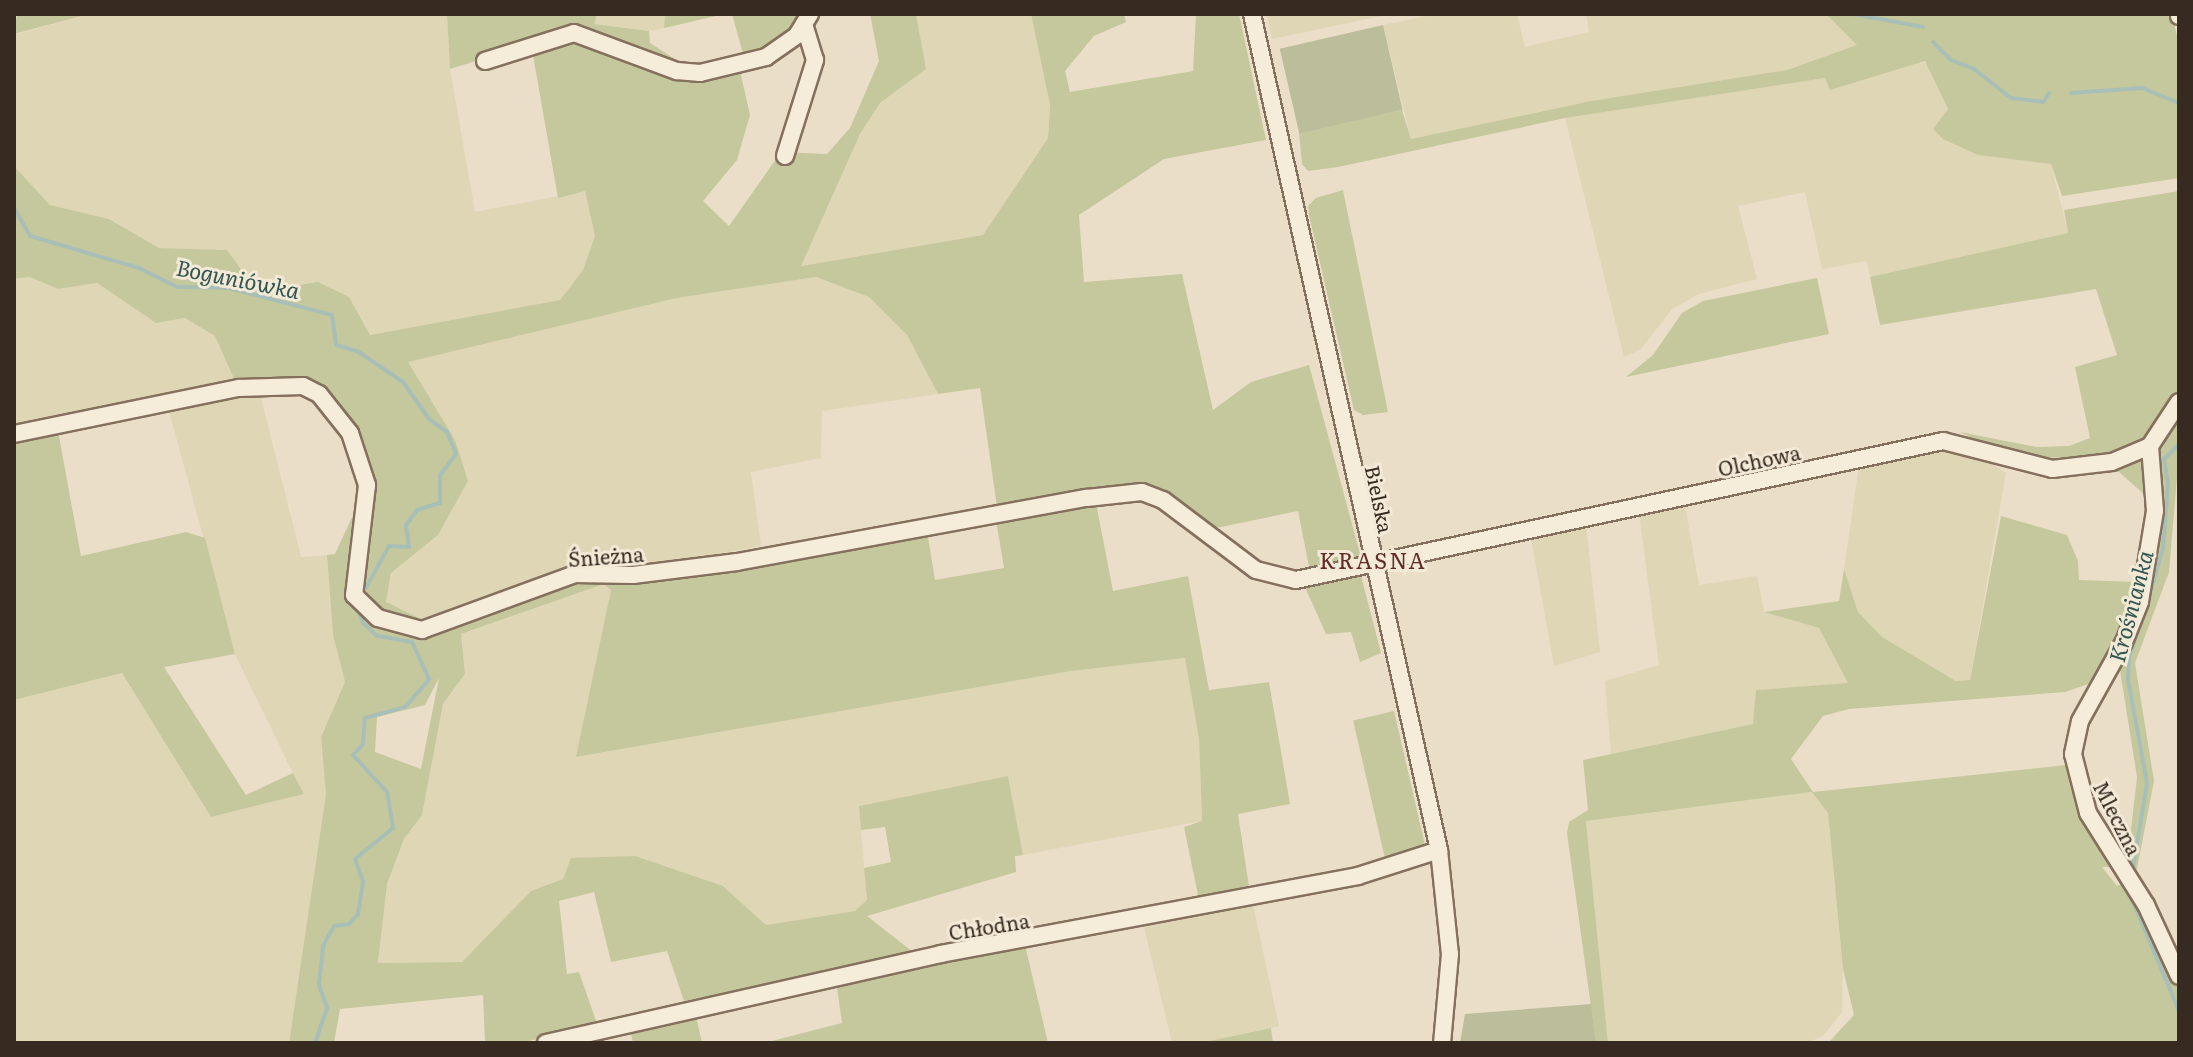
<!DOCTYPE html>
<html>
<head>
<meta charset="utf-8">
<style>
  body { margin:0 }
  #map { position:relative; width:2193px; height:1057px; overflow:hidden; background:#eadec8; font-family:Literata,serif }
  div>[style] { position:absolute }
  .farmland>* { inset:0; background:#dfd6b6 }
  .green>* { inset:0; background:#c5c89c; transform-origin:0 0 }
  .cemetery>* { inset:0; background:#bcbe9b; transform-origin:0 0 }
  .stream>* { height:4px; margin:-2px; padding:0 2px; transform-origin:2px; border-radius:2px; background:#a8bfb7 }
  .roads { filter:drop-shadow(2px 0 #85705e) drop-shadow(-2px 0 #85705e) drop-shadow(0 2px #85705e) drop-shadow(0 -2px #85705e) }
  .minor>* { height:16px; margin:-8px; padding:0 8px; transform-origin:8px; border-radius:8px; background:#f6ecda }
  span { translate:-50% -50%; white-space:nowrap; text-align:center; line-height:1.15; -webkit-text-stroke:6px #f3e9d7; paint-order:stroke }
  .street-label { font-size:20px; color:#362a21 }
  .water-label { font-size:22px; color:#315550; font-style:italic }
  .neighbourhood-label { font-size:22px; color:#5f2d24; letter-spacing:2px }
  .frame { position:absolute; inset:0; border:16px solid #362a21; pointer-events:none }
</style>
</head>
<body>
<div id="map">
  <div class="farmland">
    <div style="clip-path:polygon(89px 14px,447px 14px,450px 69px,475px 212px,585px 191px,595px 236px,583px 270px,560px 300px,370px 335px,349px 297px,318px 282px,256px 291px,227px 250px,159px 248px,109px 219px,50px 205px,14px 166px,14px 35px)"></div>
    <div style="clip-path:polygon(597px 14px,665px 14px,664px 28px,649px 31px,593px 24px)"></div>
    <div style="clip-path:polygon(916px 14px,1031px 14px,1050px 105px,1048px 138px,983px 235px,800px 266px,860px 134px,880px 103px,926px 69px)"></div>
    <div style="clip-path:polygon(1267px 14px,1381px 14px,1381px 16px,1272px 39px)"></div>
    <div style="clip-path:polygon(1436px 14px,1517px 14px,1525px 47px,1589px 32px,1586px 14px,1826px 14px,1858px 45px,1787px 70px,1591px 101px,1411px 139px,1383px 25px)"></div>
    <div style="clip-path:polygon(1926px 61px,1948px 110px,1933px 129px,1978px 155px,2051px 164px,2068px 233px,1870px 277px,1867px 261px,1822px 269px,1805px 192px,1738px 206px,1757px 279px,1699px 294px,1672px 309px,1641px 349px,1624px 357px,1565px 118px,1825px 78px,1830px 89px)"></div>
    <div style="clip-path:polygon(30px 277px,58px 289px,97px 283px,156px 323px,185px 318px,215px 335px,235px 381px,14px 431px,14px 279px)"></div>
    <div style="clip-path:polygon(816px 277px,869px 297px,907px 335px,938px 394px,822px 411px,821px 458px,751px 472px,761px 546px,649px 567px,581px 566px,440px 619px,440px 614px,422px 619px,386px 603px,391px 573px,438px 535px,428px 399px,407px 362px,677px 298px)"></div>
    <div style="clip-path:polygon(260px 394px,301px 557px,327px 555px,333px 635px,345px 682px,321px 737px,326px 794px,289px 1043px,14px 1043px,14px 700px,122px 673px,211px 817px,303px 794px,235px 654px,169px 411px)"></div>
    <div style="clip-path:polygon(1942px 451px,1976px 454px,2006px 473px,1970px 680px,1956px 681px,1882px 638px,1858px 612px,1844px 569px,1859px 466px)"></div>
    <div style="clip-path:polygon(1684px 500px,1699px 585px,1757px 576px,1764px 612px,1819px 628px,1849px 683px,1756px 690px,1754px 724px,1611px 754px,1605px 681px,1659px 665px,1639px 513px)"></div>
    <div style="clip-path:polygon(1586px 525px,1600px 652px,1554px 666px,1530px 533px)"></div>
    <div style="clip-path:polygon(604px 584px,611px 590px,577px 757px,1071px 671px,1186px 658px,1199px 739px,1202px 821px,1023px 855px,1008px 776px,859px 806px,867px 900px,855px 911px,766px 925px,723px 886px,564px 879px,531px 891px,462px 962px,378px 963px,387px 884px,404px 839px,422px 815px,443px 704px,465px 674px,461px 634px)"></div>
    <div style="clip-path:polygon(1813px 792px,1828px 813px,1843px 969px,1842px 1012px,1823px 1036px,1807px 1043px,1608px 1043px,1586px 821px)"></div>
    <div style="clip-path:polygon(1253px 905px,1279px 1026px,1200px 1043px,1172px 1043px,1143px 923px)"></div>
  </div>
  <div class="green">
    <div style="clip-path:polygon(17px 14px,89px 14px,14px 34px)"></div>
    <div style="clip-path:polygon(evenodd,447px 14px,597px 14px,594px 24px,649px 31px,650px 43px,689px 68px,740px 71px,750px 115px,737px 160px,703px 201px,729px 226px,781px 152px,827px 154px,850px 128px,879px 61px,870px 14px,916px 14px,926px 69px,880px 103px,860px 134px,801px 266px,983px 235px,1048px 138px,1050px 105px,1031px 14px,1124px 14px,1126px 22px,1094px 36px,1065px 71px,1070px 92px,1193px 71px,1196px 14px,1239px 14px,1266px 140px,1164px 159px,1079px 215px,1084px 282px,1182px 274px,1213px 410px,1251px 382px,1309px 365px,1362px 561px,1310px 572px,1298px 511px,1211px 529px,1141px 484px,997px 507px,980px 388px,938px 394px,907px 335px,869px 297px,816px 277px,677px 298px,408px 362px,455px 440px,468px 481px,438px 535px,391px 573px,386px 602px,421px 619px,440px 614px,440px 629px,582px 578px,927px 531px,935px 580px,1004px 568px,996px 520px,1096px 503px,1113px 591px,1188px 576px,1209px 690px,1269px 682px,1290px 804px,1238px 814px,1250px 893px,1199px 900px,1184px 827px,1202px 821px,1199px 739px,1185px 658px,1071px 671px,576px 757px,611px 590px,604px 584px,461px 634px,465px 674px,443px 704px,422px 815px,404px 839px,387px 884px,378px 963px,462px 962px,531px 891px,563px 879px,571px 858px,635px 856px,723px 886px,766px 925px,855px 911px,867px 900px,864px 868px,891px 862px,885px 827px,861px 830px,859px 806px,1008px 776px,1023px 855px,1015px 856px,1016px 872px,867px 916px,913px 952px,893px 961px,684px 1001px,667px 951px,611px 962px,594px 892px,559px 901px,567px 974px,579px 972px,597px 1024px,521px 1043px,485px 1043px,483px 995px,340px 1009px,334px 1043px,289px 1043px,326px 794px,321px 737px,345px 682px,333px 635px,327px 555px,335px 554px,372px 474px,359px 438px,313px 382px,235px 381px,215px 336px,185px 318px,156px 323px,97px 283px,58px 289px,30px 277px,14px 279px,14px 166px,50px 205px,109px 219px,159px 248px,227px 250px,257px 291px,318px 282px,349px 297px,370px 335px,560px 300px,583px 270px,595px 236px,585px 191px,558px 198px,533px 55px,586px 27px,450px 69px,447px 14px,439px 678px,421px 769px,375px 752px,377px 717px,425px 705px,439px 678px)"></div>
    <div style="clip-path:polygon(665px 14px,725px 14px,664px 28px)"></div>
    <div style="clip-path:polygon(732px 14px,800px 14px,791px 35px,744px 57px)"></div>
    <div style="clip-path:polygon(1826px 14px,2172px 14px,2179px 45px,2179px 178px,2062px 196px,2051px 164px,1978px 155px,1943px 139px,1933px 129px,1948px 109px,1925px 61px,1830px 90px,1825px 78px,1565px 118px,1338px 167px,1308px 171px,1302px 164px,1299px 132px,1402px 110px,1411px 139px,1591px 101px,1787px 70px,1857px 45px)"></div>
    <div style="clip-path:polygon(1343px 190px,1388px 412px,1363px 415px,1354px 410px,1309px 215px,1308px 206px,1316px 198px)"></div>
    <div style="clip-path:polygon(2179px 191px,2179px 454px,2169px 572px,2135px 663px,2154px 781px,2135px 879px,2127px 865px,2137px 777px,2119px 664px,2138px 621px,2156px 451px,2142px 458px,2146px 496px,2119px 472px,2105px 473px,2099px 459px,2008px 456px,1960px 432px,2037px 447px,2069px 446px,2090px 438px,2075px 367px,2117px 355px,2096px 289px,1880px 325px,1870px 277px,2068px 233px,2064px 210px)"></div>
    <div style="clip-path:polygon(1817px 278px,1829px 334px,1626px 377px,1653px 355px,1682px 313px,1703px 301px)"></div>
    <div style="clip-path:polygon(58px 431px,81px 556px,186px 532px,205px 538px,235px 654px,164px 667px,246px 795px,293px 773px,304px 794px,211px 817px,122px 673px,14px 700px,14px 443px)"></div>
    <div style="clip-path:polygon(2001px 516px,2067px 535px,2078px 561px,2079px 580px,2138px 582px,2117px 638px,2091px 683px,2065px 692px,1849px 709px,1823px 716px,1791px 759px,1813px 792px,2066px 765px,2071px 789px,2114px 867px,2102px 867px,2117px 886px,2126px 882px,2179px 981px,2179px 1043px,1828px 1043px,1854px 1015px,1843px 969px,1828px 813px,1812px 792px,1586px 821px,1608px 1043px,1596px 1043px,1567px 833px,1569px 822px,1588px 810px,1583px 760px,1753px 724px,1756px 690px,1848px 683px,1819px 628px,1764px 612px,1839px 601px,1844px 569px,1858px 612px,1882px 637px,1956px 681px,1970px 680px)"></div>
    <div style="clip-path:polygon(1360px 572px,1381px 653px,1360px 662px,1351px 632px,1326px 634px,1304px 585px)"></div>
    <div style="left:1394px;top:711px;width:141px;height:42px;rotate:77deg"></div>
    <div style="clip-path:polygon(1025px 945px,1048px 1043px,764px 1043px,842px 1023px,836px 980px)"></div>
    <div style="clip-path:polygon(695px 1012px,702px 1043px,633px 1043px,630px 1029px)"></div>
    <div style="clip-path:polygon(1271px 1028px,1273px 1043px,1200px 1043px)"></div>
  </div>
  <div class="cemetery">
    <div style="left:1383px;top:25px;width:87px;height:106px;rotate:77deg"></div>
    <div style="clip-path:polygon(1591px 1004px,1596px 1043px,1460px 1043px,1465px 1014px)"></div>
  </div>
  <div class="stream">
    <div style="left:1853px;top:14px;width:71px;rotate:10.5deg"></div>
    <div style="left:1933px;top:42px;width:25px;rotate:45deg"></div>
    <div style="left:1951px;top:60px;width:25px;rotate:21deg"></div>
    <div style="left:1974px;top:69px;width:47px;rotate:38.1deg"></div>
    <div style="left:2011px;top:98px;width:32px;rotate:7deg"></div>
    <div style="left:2043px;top:102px;width:11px;rotate:-56deg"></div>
    <div style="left:2071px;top:93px;width:71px;rotate:-4deg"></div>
    <div style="left:2142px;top:88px;width:40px;rotate:22deg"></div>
    <div style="left:14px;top:208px;width:32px;rotate:60deg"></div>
    <div style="left:30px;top:236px;width:114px;rotate:16.4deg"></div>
    <div style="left:139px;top:268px;width:42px;rotate:26.6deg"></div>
    <div style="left:177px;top:287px;width:52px;rotate:1.1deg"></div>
    <div style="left:229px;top:288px;width:106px;rotate:14.7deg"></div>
    <div style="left:332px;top:315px;width:30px;rotate:82deg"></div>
    <div style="left:336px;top:345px;width:22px;rotate:16deg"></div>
    <div style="left:357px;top:351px;width:55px;rotate:34deg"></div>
    <div style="left:403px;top:382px;width:45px;rotate:54.9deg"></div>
    <div style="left:429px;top:419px;width:22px;rotate:36deg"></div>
    <div style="left:447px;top:432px;width:24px;rotate:68deg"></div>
    <div style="left:456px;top:454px;width:26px;rotate:127deg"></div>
    <div style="left:440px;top:475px;width:28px;rotate:90deg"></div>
    <div style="left:440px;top:503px;width:24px;rotate:163deg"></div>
    <div style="left:417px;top:510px;width:19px;rotate:126deg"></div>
    <div style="left:406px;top:525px;width:22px;rotate:82deg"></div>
    <div style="left:409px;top:547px;width:20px;rotate:-177deg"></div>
    <div style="left:389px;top:546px;width:48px;rotate:118.7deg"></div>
    <div style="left:2147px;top:604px;width:58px;rotate:-74.1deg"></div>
    <div style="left:2163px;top:548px;width:64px;rotate:-85.5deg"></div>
    <div style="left:2168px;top:484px;width:25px;rotate:-99deg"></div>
    <div style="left:2164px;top:459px;width:21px;rotate:-45deg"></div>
    <div style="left:2132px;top:874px;width:92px;rotate:-80.6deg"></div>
    <div style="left:2147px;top:783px;width:106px;rotate:-100.4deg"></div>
    <div style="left:2128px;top:679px;width:22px;rotate:-87deg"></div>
    <div style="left:2129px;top:657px;width:47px;rotate:-71.6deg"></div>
    <div style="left:2128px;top:890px;width:131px;rotate:67.1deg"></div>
    <div style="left:315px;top:1043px;width:37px;rotate:-71deg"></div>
    <div style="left:327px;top:1008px;width:24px;rotate:-109deg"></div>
    <div style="left:319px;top:985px;width:39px;rotate:-84deg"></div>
    <div style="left:323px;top:946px;width:23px;rotate:-61deg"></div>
    <div style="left:334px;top:926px;width:15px;rotate:-8deg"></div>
    <div style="left:349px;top:924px;width:13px;rotate:-48deg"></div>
    <div style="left:358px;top:914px;width:33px;rotate:-81deg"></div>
    <div style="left:363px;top:881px;width:23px;rotate:-110deg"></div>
    <div style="left:355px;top:859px;width:49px;rotate:-39.2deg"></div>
    <div style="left:393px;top:828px;width:36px;rotate:-99deg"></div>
    <div style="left:387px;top:792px;width:50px;rotate:-132.6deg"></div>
    <div style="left:353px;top:755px;width:15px;rotate:-48deg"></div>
    <div style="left:363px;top:744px;width:26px;rotate:-86deg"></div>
    <div style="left:365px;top:718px;width:41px;rotate:-15.4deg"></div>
    <div style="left:405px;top:707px;width:37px;rotate:-49deg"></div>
    <div style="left:429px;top:679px;width:41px;rotate:-114.7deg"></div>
    <div style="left:412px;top:642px;width:36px;rotate:-170deg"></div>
    <div style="left:377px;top:636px;width:19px;rotate:-137deg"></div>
    <div style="left:363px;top:623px;width:15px;rotate:-110deg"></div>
  </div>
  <div class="roads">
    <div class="minor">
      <div style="left:1252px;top:14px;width:857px;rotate:77.39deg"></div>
      <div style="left:1439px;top:850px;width:105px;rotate:84deg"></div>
      <div style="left:1450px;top:954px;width:89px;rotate:95.1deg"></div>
      <div style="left:2179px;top:14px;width:2px;rotate:90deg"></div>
      <div style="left:485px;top:61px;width:93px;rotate:-17.5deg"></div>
      <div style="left:574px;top:33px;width:110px;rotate:20.3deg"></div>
      <div style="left:677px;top:71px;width:23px;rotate:5deg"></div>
      <div style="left:700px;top:73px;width:68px;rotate:-13.6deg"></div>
      <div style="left:766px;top:57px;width:38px;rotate:-35deg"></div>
      <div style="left:797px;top:35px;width:25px;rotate:-58deg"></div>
      <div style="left:785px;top:156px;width:101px;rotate:-72.6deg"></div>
      <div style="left:815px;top:60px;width:38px;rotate:-107deg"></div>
      <div style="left:2179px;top:402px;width:53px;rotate:123.4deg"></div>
      <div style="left:2150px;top:446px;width:65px;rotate:85.6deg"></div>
      <div style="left:2155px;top:511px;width:92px;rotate:99.4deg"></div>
      <div style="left:2140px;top:602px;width:43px;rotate:111.8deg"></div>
      <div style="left:2124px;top:642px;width:90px;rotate:119.1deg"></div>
      <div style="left:2080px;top:721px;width:34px;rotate:102deg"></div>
      <div style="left:2073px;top:754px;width:61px;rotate:75.7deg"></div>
      <div style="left:2088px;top:813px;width:109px;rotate:57.8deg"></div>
      <div style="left:2146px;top:905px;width:78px;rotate:65.1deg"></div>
      <div style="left:14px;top:434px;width:230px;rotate:-11.6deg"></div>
      <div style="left:239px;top:388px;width:64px;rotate:-1.8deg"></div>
      <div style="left:303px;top:386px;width:18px;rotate:27deg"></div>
      <div style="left:319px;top:394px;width:50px;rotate:51.5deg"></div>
      <div style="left:350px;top:433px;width:55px;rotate:71.9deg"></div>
      <div style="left:367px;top:485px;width:111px;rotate:96.7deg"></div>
      <div style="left:354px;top:595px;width:33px;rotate:44deg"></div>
      <div style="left:378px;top:618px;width:46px;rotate:15.3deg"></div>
      <div style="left:422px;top:630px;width:163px;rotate:-20.1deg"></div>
      <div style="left:575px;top:574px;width:58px;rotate:1deg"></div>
      <div style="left:633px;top:575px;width:105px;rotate:-7.1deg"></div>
      <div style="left:737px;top:562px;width:356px;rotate:-10.4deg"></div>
      <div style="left:1087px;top:498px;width:55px;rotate:-6.2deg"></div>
      <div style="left:1142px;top:492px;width:22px;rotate:21deg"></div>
      <div style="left:1163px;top:500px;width:116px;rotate:37deg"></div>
      <div style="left:1256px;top:570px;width:41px;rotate:14deg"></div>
      <div style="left:1296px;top:580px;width:662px;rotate:-12.12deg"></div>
      <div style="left:1943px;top:441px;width:113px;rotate:14.4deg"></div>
      <div style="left:2052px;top:469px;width:60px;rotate:-6.7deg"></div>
      <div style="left:2112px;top:462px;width:41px;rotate:-22.8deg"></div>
      <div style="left:546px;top:1043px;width:405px;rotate:-12.7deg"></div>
      <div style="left:941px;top:954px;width:424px;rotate:-10.6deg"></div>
      <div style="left:1358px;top:876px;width:85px;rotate:-17.8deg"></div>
    </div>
  </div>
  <div class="street-label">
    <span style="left:1759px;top:460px;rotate:-12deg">Olchowa</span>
    <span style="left:1380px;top:499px;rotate:78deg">Bielska</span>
    <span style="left:606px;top:556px;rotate:-4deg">Śnieżna</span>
    <span style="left:2118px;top:818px;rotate:63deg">Mleczna</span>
    <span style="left:989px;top:926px;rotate:-9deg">Chłodna</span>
  </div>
  <div class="water-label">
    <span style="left:238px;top:278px;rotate:11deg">Boguniówka</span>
    <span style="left:2130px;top:606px;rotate:-75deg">Krośnianka</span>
  </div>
  <div class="neighbourhood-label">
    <span style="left:1373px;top:560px">KRASNA</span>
  </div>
  <div class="frame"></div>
</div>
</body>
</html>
